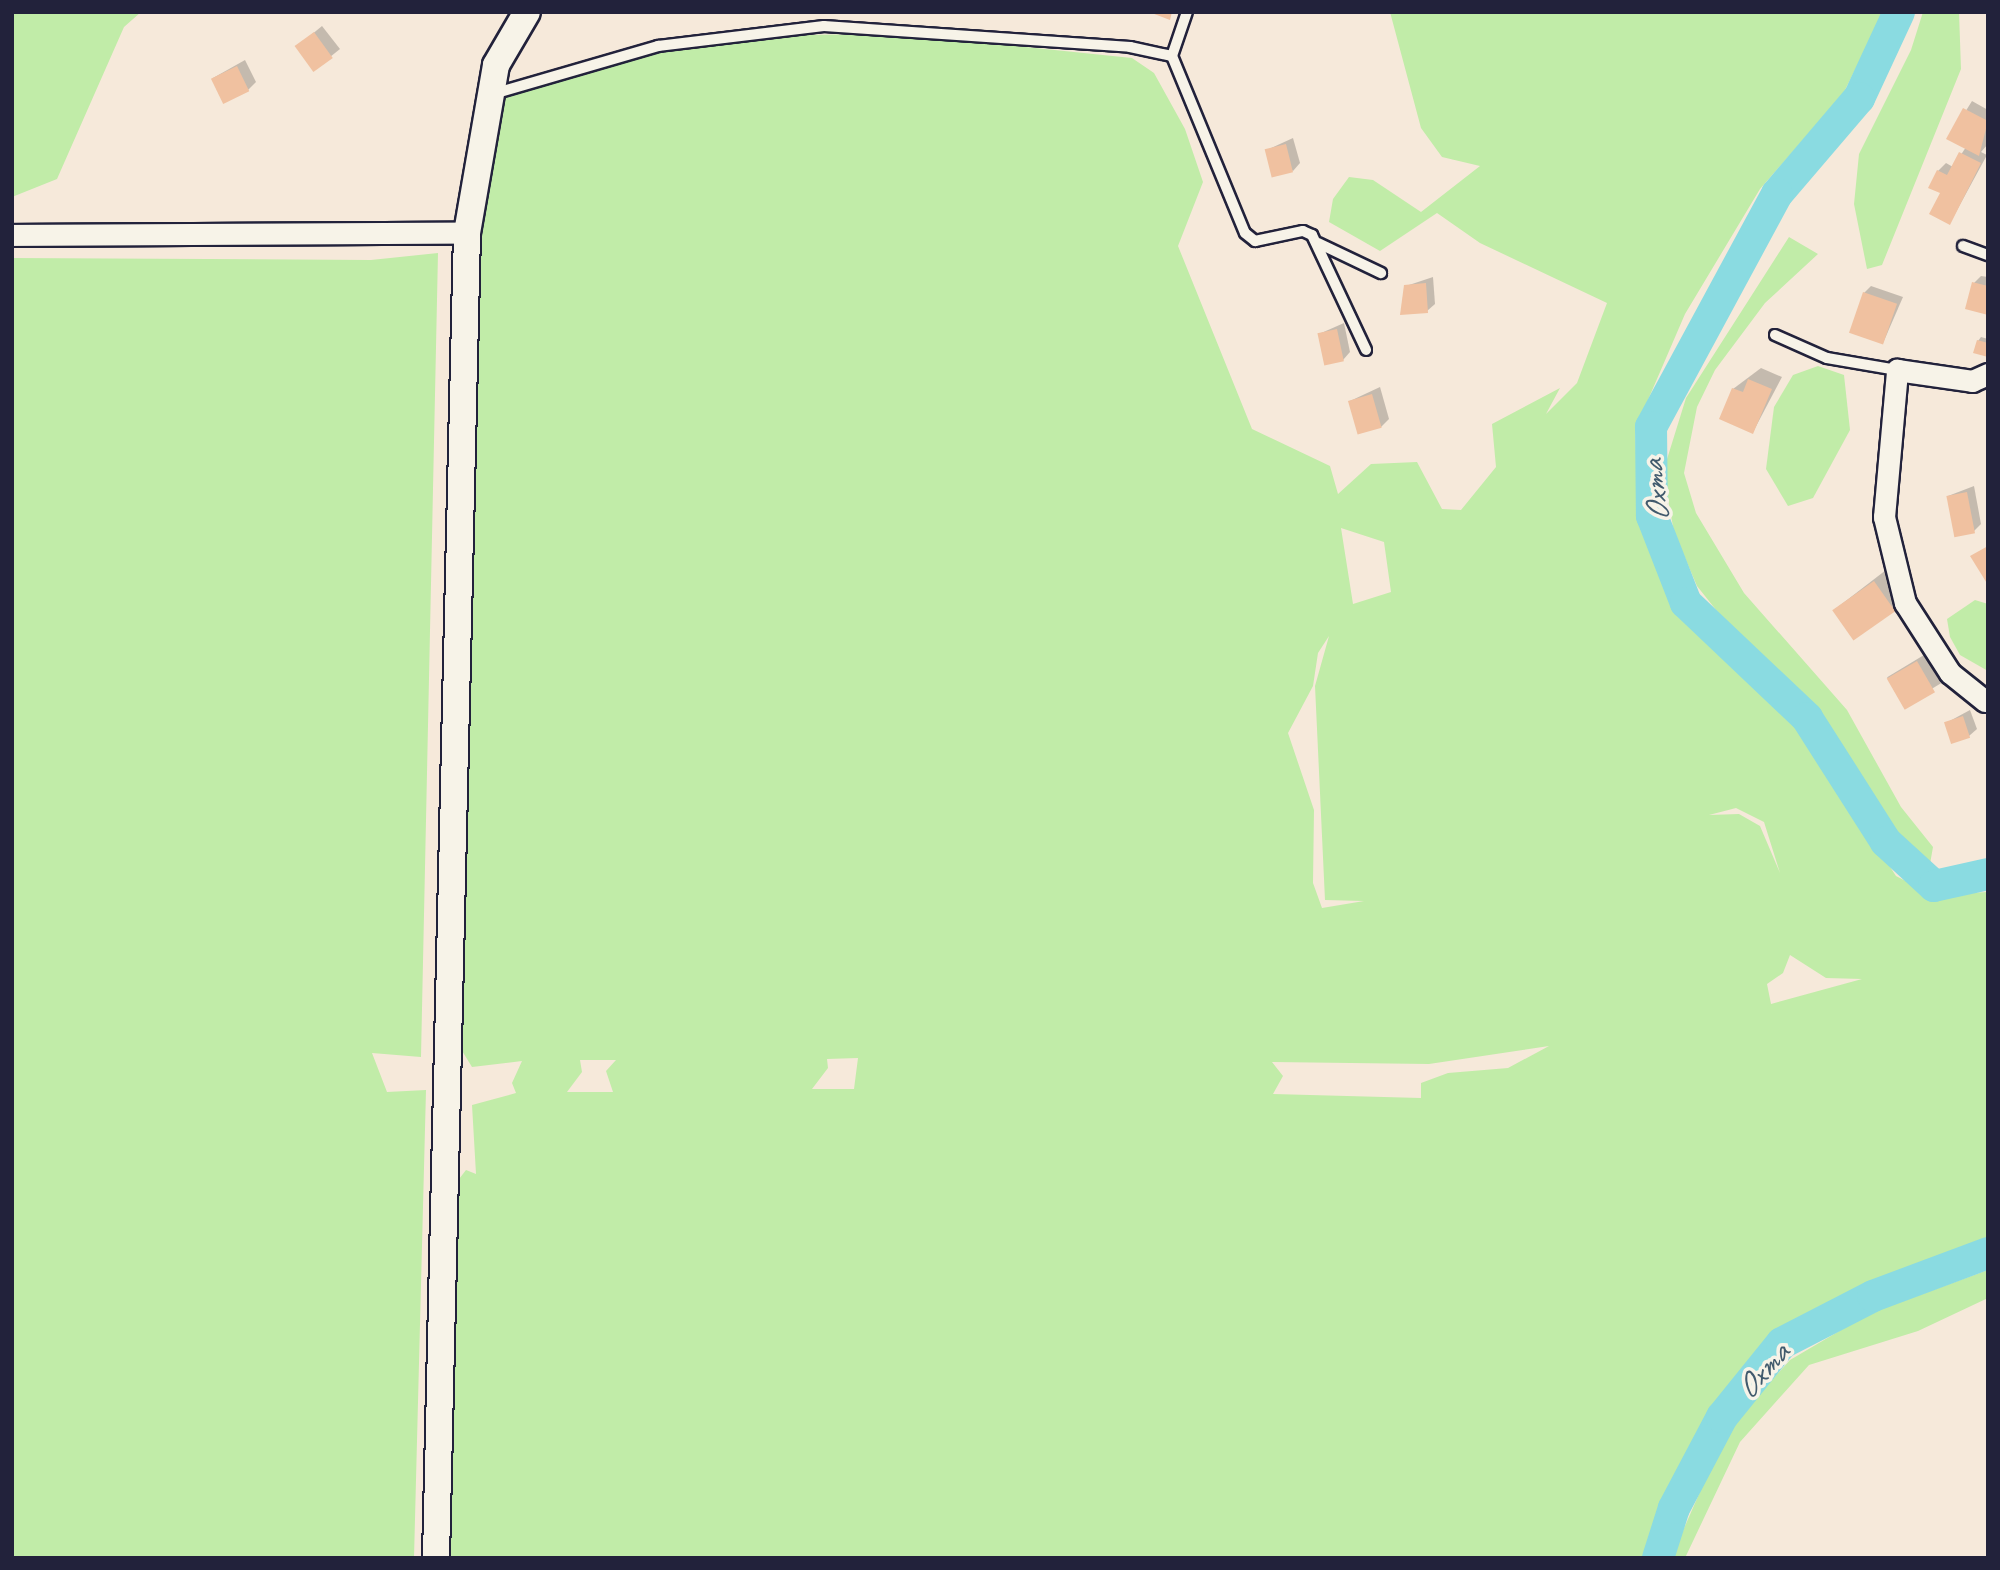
<!DOCTYPE html>
<html>
<head>
<meta charset="utf-8">
<style>
  body { margin:0 }
  #map { position:relative; width:2000px; height:1570px; overflow:hidden; background:#f6e9da; font-family:Caveat,sans-serif }
  div>[style] { position:absolute }
  .green>* { inset:0; background:#c1eca8 }
  .shadow>* { inset:0; background:#0003; transform-origin:0 0 }
  .river>* { height:32px; margin:-16px; padding:0 16px; transform-origin:16px; border-radius:16px; background:#8adbe1 }
  .building>* { inset:0; background:#f0c1a0; transform-origin:0 0 }
  .roads { filter:drop-shadow(2px 0 #22223b) drop-shadow(-2px 0 #22223b) drop-shadow(0 2px #22223b) drop-shadow(0 -2px #22223b) }
  .service>* { height:10px; margin:-5px; padding:0 5px; transform-origin:5px; border-radius:5px; background:#f7f3e8 }
  .minor>* { height:21px; margin:-10.5px; padding:0 10.5px; transform-origin:10.5px; border-radius:10.5px; background:#f7f3e8 }
  .tertiary>* { height:26px; margin:-13px; padding:0 13px; transform-origin:13px; border-radius:13px; background:#f7f3e8 }
  span { translate:-50% -50%; white-space:nowrap; text-align:center; line-height:1.15; -webkit-text-stroke:7px #f7f3e8; paint-order:stroke }
  .water-label { font-size:32px; color:#415a6d; font-style:italic }
  .frame { position:absolute; inset:0; border:14px solid #22223b; pointer-events:none }
</style>
</head>
<body>
<div id="map">
  <div class="green">
    <div style="clip-path:polygon(12px 12px,141px 12px,124px 27px,57px 179px,12px 197px)"></div>
    <div style="clip-path:polygon(evenodd,1390px 12px,1884px 12px,1843px 94px,1760px 189px,1685px 314px,1635px 430px,1639px 520px,1678px 609px,1806px 738px,1896px 876px,1933px 895px,1988px 892px,1988px 1240px,1863px 1284px,1772px 1339px,1663px 1500px,1647px 1558px,446px 1558px,456px 1183px,466px 1170px,476px 1174px,472px 1105px,516px 1093px,512px 1083px,522px 1061px,472px 1067px,456px 1041px,482px 186px,497px 100px,652px 54px,787px 35px,902px 34px,1132px 58px,1154px 73px,1185px 129px,1203px 182px,1178px 246px,1252px 429px,1330px 466px,1338px 494px,1371px 464px,1417px 462px,1442px 509px,1461px 510px,1496px 467px,1492px 424px,1560px 388px,1546px 414px,1577px 383px,1607px 303px,1480px 243px,1437px 213px,1380px 251px,1329px 222px,1333px 199px,1349px 177px,1373px 180px,1421px 212px,1480px 166px,1442px 157px,1421px 128px,1390px 12px,1341px 528px,1384px 542px,1391px 592px,1353px 604px,1341px 528px,1390px 12px,1329px 636px,1315px 686px,1325px 900px,1364px 901px,1322px 908px,1313px 883px,1314px 810px,1288px 733px,1313px 686px,1318px 653px,1329px 636px,1390px 12px,1736px 808px,1764px 822px,1780px 873px,1760px 826px,1739px 814px,1709px 815px,1736px 808px,1390px 12px,1790px 955px,1826px 978px,1862px 979px,1771px 1004px,1767px 984px,1783px 973px,1790px 955px,1390px 12px,1549px 1046px,1508px 1068px,1448px 1073px,1421px 1083px,1421px 1098px,1273px 1094px,1283px 1076px,1272px 1062px,1429px 1064px,1549px 1046px,1390px 12px,858px 1058px,854px 1089px,812px 1089px,828px 1068px,827px 1059px,858px 1058px,1390px 12px,580px 1060px,616px 1060px,606px 1071px,613px 1092px,567px 1092px,582px 1072px,580px 1060px)"></div>
    <div style="clip-path:polygon(1923px 12px,1959px 12px,1961px 69px,1882px 265px,1867px 269px,1854px 204px,1859px 154px,1911px 50px)"></div>
    <div style="clip-path:polygon(1789px 237px,1818px 254px,1765px 303px,1715px 370px,1697px 407px,1684px 473px,1696px 513px,1744px 593px,1847px 710px,1901px 807px,1933px 847px,1930px 864px,1900px 844px,1820px 711px,1736px 635px,1697px 586px,1674px 532px,1663px 472px,1686px 398px)"></div>
    <div style="clip-path:polygon(438px 253px,421px 1057px,372px 1053px,387px 1092px,426px 1090px,414px 1558px,12px 1558px,12px 258px,371px 260px)"></div>
    <div style="clip-path:polygon(1818px 366px,1844px 375px,1850px 430px,1813px 498px,1788px 506px,1766px 469px,1774px 407px,1793px 375px)"></div>
    <div style="clip-path:polygon(1975px 600px,1988px 604px,1988px 671px,1960px 655px,1950px 637px,1947px 619px)"></div>
    <div style="clip-path:polygon(1988px 1270px,1988px 1298px,1918px 1331px,1809px 1365px,1740px 1442px,1685px 1558px,1671px 1558px,1727px 1430px,1790px 1360px,1870px 1313px)"></div>
  </div>
  <div class="shadow">
    <div style="clip-path:polygon(322px 26px,340px 49px,315px 69px,305px 40px)"></div>
    <div style="clip-path:polygon(245px 60px,256px 82px,248px 90px,213px 78px)"></div>
    <div style="clip-path:polygon(1972px 101px,1988px 110px,1988px 144px,1981px 152px,1987px 155px,1950px 223px,1938px 171px,1946px 163px,1953px 167px,1966px 147px,1949px 138px)"></div>
    <div style="clip-path:polygon(1293px 138px,1300px 163px,1293px 171px,1267px 150px)"></div>
    <div style="clip-path:polygon(1981px 276px,1988px 277px,1988px 313px,1974px 283px)"></div>
    <div style="clip-path:polygon(1433px 277px,1435px 304px,1427px 311px,1401px 313px,1406px 286px)"></div>
    <div style="clip-path:polygon(1871px 286px,1903px 297px,1883px 343px,1864px 293px)"></div>
    <div style="clip-path:polygon(1344px 323px,1350px 352px,1343px 360px,1319px 334px)"></div>
    <div style="clip-path:polygon(1981px 337px,1988px 339px,1988px 356px,1978px 341px)"></div>
    <div style="clip-path:polygon(1761px 368px,1782px 377px,1753px 432px,1733px 389px)"></div>
    <div style="clip-path:polygon(1380px 387px,1389px 419px,1381px 427px,1350px 401px)"></div>
    <div style="clip-path:polygon(1974px 486px,1981px 524px,1974px 531px,1948px 496px)"></div>
    <div style="clip-path:polygon(1886px 570px,1905px 598px,1893px 610px,1834px 610px)"></div>
    <div style="left:1924px;top:655px;width:33px;height:43px;rotate:59deg"></div>
    <div style="clip-path:polygon(1970px 710px,1977px 729px,1969px 736px,1946px 723px)"></div>
  </div>
  <div class="river">
    <div style="left:1899px;top:12px;width:95px;rotate:114.9deg"></div>
    <div style="left:1859px;top:98px;width:126px;rotate:130.5deg"></div>
    <div style="left:1777px;top:194px;width:265px;rotate:118.4deg"></div>
    <div style="left:1651px;top:427px;width:89px;rotate:89.4deg"></div>
    <div style="left:1652px;top:516px;width:93px;rotate:68.7deg"></div>
    <div style="left:1686px;top:603px;width:167px;rotate:43.5deg"></div>
    <div style="left:1807px;top:718px;width:147px;rotate:57.5deg"></div>
    <div style="left:1886px;top:842px;width:65px;rotate:42.5deg"></div>
    <div style="left:1934px;top:886px;width:55px;rotate:-12.5deg"></div>
    <div style="left:1658px;top:1558px;width:52px;rotate:-72.3deg"></div>
    <div style="left:1674px;top:1508px;width:103px;rotate:-62.2deg"></div>
    <div style="left:1722px;top:1417px;width:95px;rotate:-51deg"></div>
    <div style="left:1782px;top:1343px;width:102px;rotate:-27.3deg"></div>
    <div style="left:1873px;top:1296px;width:123px;rotate:-20.5deg"></div>
  </div>
  <div class="building">
    <div style="clip-path:polygon(1149px 12px,1172px 12px,1170px 20px)"></div>
    <div style="left:314px;top:32px;width:32px;height:24px;rotate:54deg"></div>
    <div style="left:237px;top:66px;width:28px;height:29px;rotate:64deg"></div>
    <div style="clip-path:polygon(1963px 108px,1988px 121px,1979px 156px,1946px 139px)"></div>
    <div style="left:1286px;top:144px;width:29px;height:22px;rotate:76deg"></div>
    <div style="clip-path:polygon(1959px 152px,1981px 163px,1950px 225px,1929px 214px,1940px 193px,1928px 188px,1937px 170px,1947px 175px)"></div>
    <div style="clip-path:polygon(1972px 282px,1988px 286px,1988px 315px,1965px 309px)"></div>
    <div style="clip-path:polygon(1426px 283px,1428px 313px,1400px 315px,1404px 285px)"></div>
    <div style="left:1863px;top:292px;width:36px;height:43px;rotate:19deg"></div>
    <div style="left:1337px;top:329px;width:33px;height:20px;rotate:78deg"></div>
    <div style="clip-path:polygon(1977px 340px,1988px 343px,1988px 357px,1973px 353px)"></div>
    <div style="clip-path:polygon(1748px 379px,1772px 389px,1753px 434px,1719px 419px,1732px 388px,1743px 392px)"></div>
    <div style="left:1372px;top:394px;width:35px;height:25px;rotate:74deg"></div>
    <div style="left:1967px;top:492px;width:42px;height:21px;rotate:79deg"></div>
    <div style="clip-path:polygon(1988px 546px,1988px 585px,1970px 556px)"></div>
    <div style="left:1874px;top:581px;width:37px;height:51px;rotate:55deg"></div>
    <div style="left:1917px;top:661px;width:36px;height:35px;rotate:60deg"></div>
    <div style="left:1963px;top:716px;width:23px;height:20px;rotate:72deg"></div>
  </div>
  <div class="roads">
    <div class="service">
      <div style="left:1172px;top:56px;width:191px;rotate:67.6deg"></div>
      <div style="left:1245px;top:233px;width:13px;rotate:39deg"></div>
      <div style="left:1255px;top:241px;width:49px;rotate:-11.8deg"></div>
      <div style="left:1303px;top:231px;width:10px;rotate:24deg"></div>
      <div style="left:1312px;top:235px;width:127px;rotate:64.8deg"></div>
      <div style="left:493px;top:94px;width:172px;rotate:-16.2deg"></div>
      <div style="left:658px;top:46px;width:167px;rotate:-6.9deg"></div>
      <div style="left:824px;top:26px;width:307px;rotate:3.9deg"></div>
      <div style="left:1130px;top:47px;width:43px;rotate:12.1deg"></div>
      <div style="left:1172px;top:56px;width:46px;rotate:-71.2deg"></div>
      <div style="left:1318px;top:243px;width:70px;rotate:25.5deg"></div>
      <div style="left:1963px;top:246px;width:27px;rotate:20deg"></div>
      <div style="left:1775px;top:335px;width:57px;rotate:23.9deg"></div>
      <div style="left:1827px;top:358px;width:71px;rotate:9.7deg"></div>
    </div>
    <div class="minor">
      <div style="left:12px;top:235px;width:455px;rotate:-0.3deg"></div>
      <div style="left:1985px;top:701px;width:45px;rotate:-141.3deg"></div>
      <div style="left:1950px;top:673px;width:83px;rotate:-122.7deg"></div>
      <div style="left:1905px;top:603px;width:89px;rotate:-103.7deg"></div>
      <div style="left:1884px;top:517px;width:148px;rotate:-84.9deg"></div>
      <div style="left:1897px;top:370px;width:76px;rotate:8.3deg"></div>
      <div style="left:1972px;top:381px;width:17px;rotate:-24deg"></div>
    </div>
    <div class="tertiary">
      <div style="left:436px;top:1558px;width:1325px;rotate:-88.66deg"></div>
      <div style="left:467px;top:233px;width:170px;rotate:-80.2deg"></div>
      <div style="left:496px;top:65px;width:61px;rotate:-59.7deg"></div>
    </div>
  </div>
  <div class="water-label">
    <span style="left:1656px;top:491px;rotate:-96deg">Охта</span>
    <span style="left:1763px;top:1371px;rotate:-48deg">Охта</span>
  </div>
  <div class="frame"></div>
</div>
</body>
</html>
